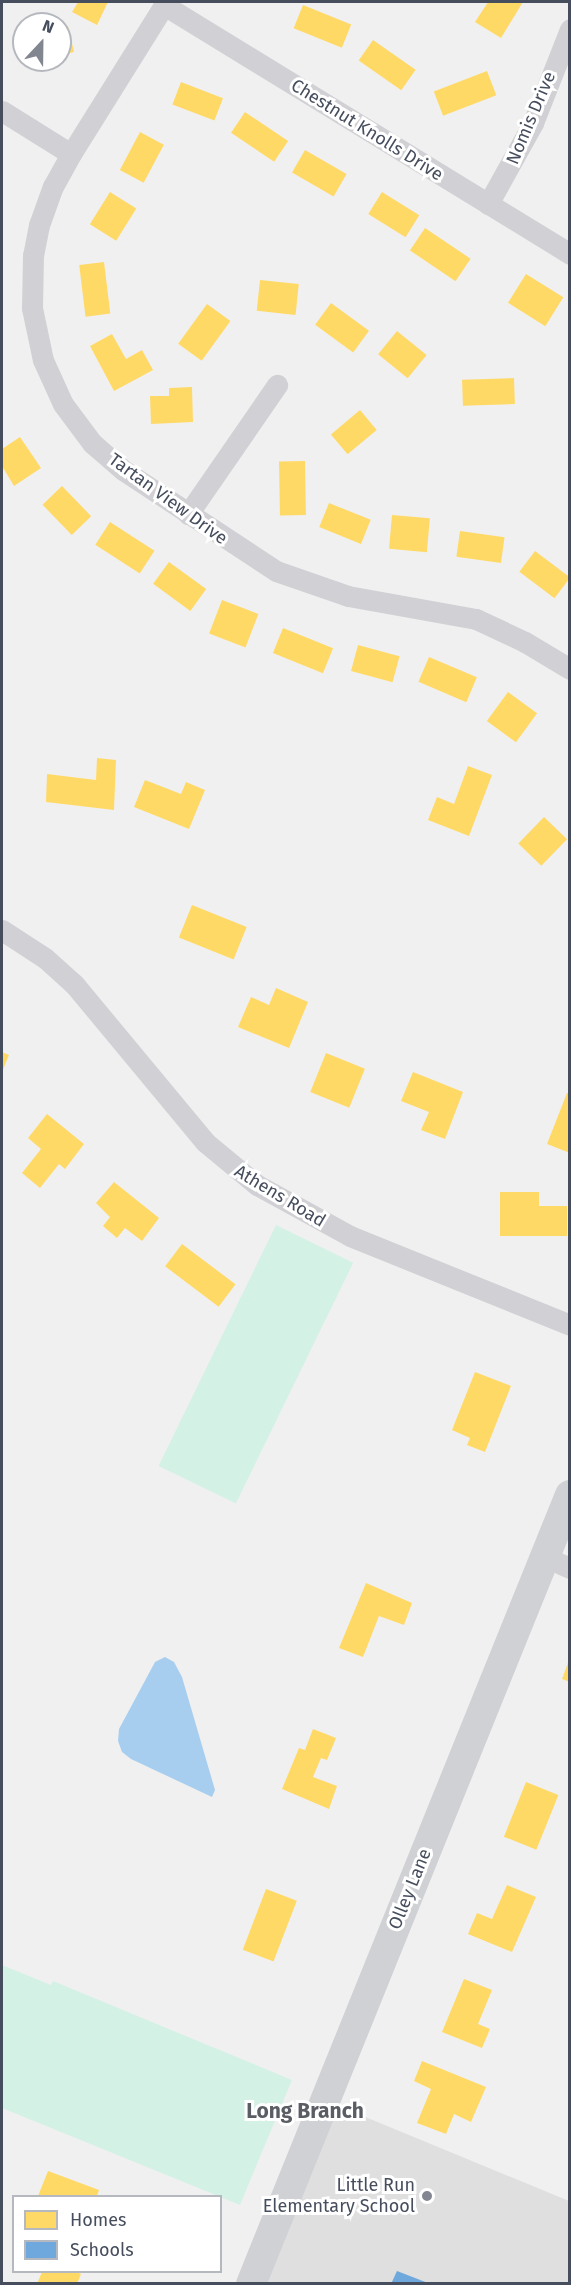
<!DOCTYPE html>
<html>
<head>
<meta charset="utf-8">
<style>
  body { margin:0 }
  #map { position:relative; width:571px; height:2285px; overflow:hidden; background:#f1f0f0; font-family:"Fira Sans",sans-serif }
  div>[style] { position:absolute }
  .education>* { inset:0; background:#dfdfe0 }
  .green>* { inset:0; background:#d4f1e6; transform-origin:0 0 }
  .water>* { inset:0; background:#a8ceef }
  .homes>* { inset:0; background:#ffd966; transform-origin:0 0 }
  .schools>* { inset:0; background:#6fa8dc }
  .minor>* { height:21px; margin:-10.5px; padding:0 10.5px; transform-origin:10.5px; border-radius:10.5px; background:#d1d1d5 }
  .secondary>* { height:30px; margin:-15px; padding:0 15px; transform-origin:15px; border-radius:15px; background:#d0d1d5 }
  .dots>* { width:16px; height:16px; translate:-50% -50%; box-sizing:border-box; border:3px solid #fff; border-radius:50% }
  span { translate:-50% -50%; white-space:nowrap; text-align:center; line-height:1.15; -webkit-text-stroke:6px #fff; paint-order:stroke }
  .street-label { font-size:18px; color:#464d5d }
  .poi-label { font-size:18px; color:#464d5d }
  .right { translate:-100% -50%; text-align:right }
  .quarter-label { font-size:21px; color:#5b5d64; font-weight:700 }
  .frame { position:absolute; inset:0; border:3px solid #464d5d; pointer-events:none }
  .legend { position:absolute; left:12px; top:2195px; width:210px; height:78px; box-sizing:border-box; background:#fff; border:2px solid #b5b8be; margin:0; padding:8px 10px; list-style:none; font-size:18px; color:#464d5d }
  .legend li { display:flex; align-items:center; gap:12px; height:30px }
  .legend b { width:30px; border:2px solid #b5b8be }
  .north { position:absolute; left:12px; top:12px; width:60px; height:60px; box-sizing:border-box; background:#fff; border:2px solid #b5b8be; border-radius:50%; rotate:22deg; font-size:16px; font-weight:700; line-height:24px; text-align:center; color:#464d5d }
  .north::after { content:''; display:block; margin:auto; width:21px; height:27px; background:#828690; clip-path:polygon(50% 0,100% 100%,50% 72%,0 100%) }
</style>
</head>
<body>
<div id="map">
  <div class="education">
    <div style="clip-path:polygon(334px 2104px,569px 2201px,569px 2283px,262px 2284px)"></div>
  </div>
  <div class="green">
    <div style="left:276px;top:1225px;width:86px;height:268px;rotate:26deg"></div>
    <div style="clip-path:polygon(2px 1965px,51px 1985px,53px 1981px,292px 2080px,240px 2205px,2px 2108px)"></div>
  </div>
  <div class="water">
    <div style="clip-path:polygon(165px 1657px,174px 1662px,182px 1677px,215px 1790px,212px 1797px,131px 1759px,122px 1752px,118px 1741px,119px 1729px,155px 1662px)"></div>
  </div>
  <div class="homes">
    <div style="clip-path:polygon(78px 2px,108px 2px,97px 25px,72px 12px)"></div>
    <div style="clip-path:polygon(488px 2px,523px 2px,501px 38px,475px 22px)"></div>
    <div style="left:303px;top:5px;width:52px;height:25px;rotate:22deg"></div>
    <div style="clip-path:polygon(68px 26px,74px 52px,60px 55px,60px 28px)"></div>
    <div style="clip-path:polygon(24px 35px,24px 60px,35px 61px,21px 64px,15px 37px)"></div>
    <div style="left:373px;top:40px;width:52px;height:25px;rotate:35deg"></div>
    <div style="left:487px;top:71px;width:26px;height:57px;rotate:69deg"></div>
    <div style="left:181px;top:82px;width:45px;height:24px;rotate:21deg"></div>
    <div style="left:245px;top:112px;width:52px;height:25px;rotate:34deg"></div>
    <div style="left:140px;top:132px;width:27px;height:43px;rotate:28deg"></div>
    <div style="left:305px;top:150px;width:48px;height:26px;rotate:30deg"></div>
    <div style="left:110px;top:192px;width:31px;height:38px;rotate:32deg"></div>
    <div style="left:382px;top:192px;width:44px;height:26px;rotate:32deg"></div>
    <div style="left:425px;top:228px;width:55px;height:27px;rotate:34deg"></div>
    <div style="left:104px;top:262px;width:52px;height:25px;rotate:83deg"></div>
    <div style="left:526px;top:274px;width:44px;height:34px;rotate:32deg"></div>
    <div style="left:260px;top:280px;width:39px;height:31px;rotate:6deg"></div>
    <div style="left:331px;top:303px;width:47px;height:27px;rotate:36deg"></div>
    <div style="left:207px;top:304px;width:29px;height:49px;rotate:36deg"></div>
    <div style="left:397px;top:331px;width:38px;height:30px;rotate:39deg"></div>
    <div style="clip-path:polygon(112px 334px,126px 359px,142px 350px,153px 370px,114px 391px,90px 346px)"></div>
    <div style="left:514px;top:378px;width:26px;height:52px;rotate:88deg"></div>
    <div style="clip-path:polygon(192px 387px,193px 422px,151px 424px,150px 396px,169px 396px,169px 388px)"></div>
    <div style="left:360px;top:410px;width:26px;height:38px;rotate:50deg"></div>
    <div style="clip-path:polygon(20px 437px,41px 468px,14px 486px,2px 466px,2px 449px)"></div>
    <div style="left:305px;top:461px;width:54px;height:26px;rotate:89deg"></div>
    <div style="left:62px;top:486px;width:42px;height:27px;rotate:46deg"></div>
    <div style="left:329px;top:503px;width:45px;height:26px;rotate:22deg"></div>
    <div style="left:392px;top:515px;width:38px;height:34px;rotate:5deg"></div>
    <div style="left:110px;top:522px;width:53px;height:27px;rotate:33deg"></div>
    <div style="left:460px;top:531px;width:45px;height:26px;rotate:8deg"></div>
    <div style="left:535px;top:551px;width:44px;height:26px;rotate:37deg"></div>
    <div style="left:169px;top:562px;width:46px;height:27px;rotate:36deg"></div>
    <div style="left:222px;top:600px;width:39px;height:36px;rotate:21deg"></div>
    <div style="left:283px;top:628px;width:54px;height:27px;rotate:22deg"></div>
    <div style="left:358px;top:645px;width:43px;height:27px;rotate:15deg"></div>
    <div style="left:429px;top:657px;width:52px;height:27px;rotate:23deg"></div>
    <div style="left:508px;top:692px;width:36px;height:36px;rotate:36deg"></div>
    <div style="clip-path:polygon(97px 758px,116px 760px,114px 810px,46px 802px,47px 774px,96px 780px)"></div>
    <div style="clip-path:polygon(468px 766px,492px 775px,469px 836px,428px 820px,437px 797px,454px 804px)"></div>
    <div style="clip-path:polygon(145px 780px,181px 794px,186px 782px,205px 790px,189px 829px,134px 807px)"></div>
    <div style="left:544px;top:817px;width:32px;height:37px;rotate:44deg"></div>
    <div style="left:192px;top:905px;width:59px;height:35px;rotate:22deg"></div>
    <div style="clip-path:polygon(276px 988px,308px 1002px,289px 1048px,238px 1027px,251px 997px,269px 1005px)"></div>
    <div style="clip-path:polygon(2px 1052px,9px 1055px,2px 1072px)"></div>
    <div style="left:326px;top:1053px;width:42px;height:42px;rotate:22deg"></div>
    <div style="clip-path:polygon(413px 1072px,463px 1092px,445px 1139px,421px 1130px,429px 1112px,401px 1101px)"></div>
    <div style="clip-path:polygon(567px 1093px,570px 1093px,570px 1153px,547px 1144px)"></div>
    <div style="clip-path:polygon(47px 1114px,84px 1144px,65px 1169px,59px 1164px,40px 1188px,22px 1173px,41px 1149px,28px 1138px)"></div>
    <div style="clip-path:polygon(114px 1182px,159px 1218px,142px 1241px,125px 1228px,117px 1238px,103px 1226px,110px 1217px,96px 1203px)"></div>
    <div style="clip-path:polygon(500px 1192px,539px 1192px,539px 1206px,567px 1206px,567px 1236px,500px 1236px)"></div>
    <div style="left:182px;top:1244px;width:67px;height:28px;rotate:37deg"></div>
    <div style="clip-path:polygon(475px 1372px,511px 1386px,485px 1452px,467px 1445px,470px 1438px,452px 1430px)"></div>
    <div style="clip-path:polygon(366px 1583px,412px 1603px,404px 1625px,379px 1616px,363px 1657px,339px 1648px)"></div>
    <div style="clip-path:polygon(569px 1660px,570px 1660px,570px 1682px,562px 1679px)"></div>
    <div style="clip-path:polygon(313px 1729px,336px 1738px,327px 1760px,321px 1758px,313px 1777px,337px 1786px,329px 1809px,282px 1789px,299px 1748px,305px 1750px)"></div>
    <div style="left:526px;top:1782px;width:35px;height:59px;rotate:22deg"></div>
    <div style="clip-path:polygon(507px 1885px,536px 1897px,512px 1952px,468px 1934px,477px 1913px,492px 1919px)"></div>
    <div style="left:266px;top:1889px;width:33px;height:65px;rotate:21deg"></div>
    <div style="clip-path:polygon(464px 1979px,492px 1990px,478px 2024px,490px 2029px,482px 2048px,442px 2032px)"></div>
    <div style="clip-path:polygon(422px 2061px,486px 2087px,471px 2122px,454px 2114px,446px 2134px,417px 2123px,431px 2089px,414px 2081px)"></div>
    <div style="clip-path:polygon(48px 2171px,99px 2190px,97px 2196px,38px 2196px)"></div>
    <div style="clip-path:polygon(42px 2272px,76px 2272px,81px 2274px,77px 2284px,37px 2284px)"></div>
  </div>
  <div class="schools">
    <div style="clip-path:polygon(397px 2271px,428px 2283px,428px 2284px,391px 2284px)"></div>
  </div>
  <div class="minor">
    <div style="left:166px;top:2px;width:179px;rotate:122deg"></div>
    <div style="left:71px;top:154px;width:37px;rotate:119deg"></div>
    <div style="left:53px;top:186px;width:41px;rotate:109.7deg"></div>
    <div style="left:39px;top:225px;width:31px;rotate:101deg"></div>
    <div style="left:33px;top:255px;width:53px;rotate:91.1deg"></div>
    <div style="left:32px;top:308px;width:53px;rotate:78.1deg"></div>
    <div style="left:43px;top:360px;width:48px;rotate:65.6deg"></div>
    <div style="left:63px;top:404px;width:49px;rotate:53.4deg"></div>
    <div style="left:92px;top:443px;width:41px;rotate:41.1deg"></div>
    <div style="left:123px;top:470px;width:183px;rotate:33.4deg"></div>
    <div style="left:276px;top:571px;width:76px;rotate:19.1deg"></div>
    <div style="left:348px;top:596px;width:130px;rotate:10.2deg"></div>
    <div style="left:476px;top:619px;width:54px;rotate:25.1deg"></div>
    <div style="left:525px;top:642px;width:52px;rotate:31deg"></div>
    <div style="left:164px;top:5px;width:476px;rotate:31.5deg"></div>
    <div style="left:2px;top:111px;width:81px;rotate:31.9deg"></div>
    <div style="left:488px;top:204px;width:93px;rotate:-60.9deg"></div>
    <div style="left:533px;top:123px;width:101px;rotate:-68.5deg"></div>
    <div style="left:188px;top:514px;width:157px;rotate:-55.4deg"></div>
    <div style="left:2px;top:930px;width:51px;rotate:33.1deg"></div>
    <div style="left:45px;top:958px;width:39px;rotate:42deg"></div>
    <div style="left:74px;top:984px;width:205px;rotate:50.3deg"></div>
    <div style="left:205px;top:1142px;width:67px;rotate:39.6deg"></div>
    <div style="left:257px;top:1185px;width:106px;rotate:28.7deg"></div>
    <div style="left:350px;top:1236px;width:237px;rotate:22deg"></div>
    <div style="left:545px;top:1557px;width:27px;rotate:24deg"></div>
  </div>
  <div class="secondary">
    <div style="left:251px;top:2284px;width:851px;rotate:-67.99deg"></div>
  </div>
  <div class="dots">
    <div style="left:427px;top:2196px;background:#828690"></div>
  </div>
  <div class="street-label">
    <span style="left:531px;top:118px;rotate:-67deg">Nomis Drive</span>
    <span style="left:367px;top:130px;rotate:32deg">Chestnut Knolls Drive</span>
    <span style="left:168px;top:499px;rotate:36deg">Tartan View Drive</span>
    <span style="left:280px;top:1196px;rotate:31deg">Athens Road</span>
    <span style="left:410px;top:1889px;rotate:-68deg">Olley Lane</span>
  </div>
  <div class="poi-label">
    <span class="right" style="left:415px;top:2196px">Little Run<br>Elementary School</span>
  </div>
  <div class="quarter-label">
    <span style="left:305px;top:2111px">Long Branch</span>
  </div>
  <div class="frame"></div>
  <ul class="legend">
  <li><b style="height:16px;background:#ffd966"></b>Homes</li>
  <li><b style="height:16px;background:#6fa8dc"></b>Schools</li>
  </ul>
  <div class="north">N</div>
</div>
</body>
</html>
